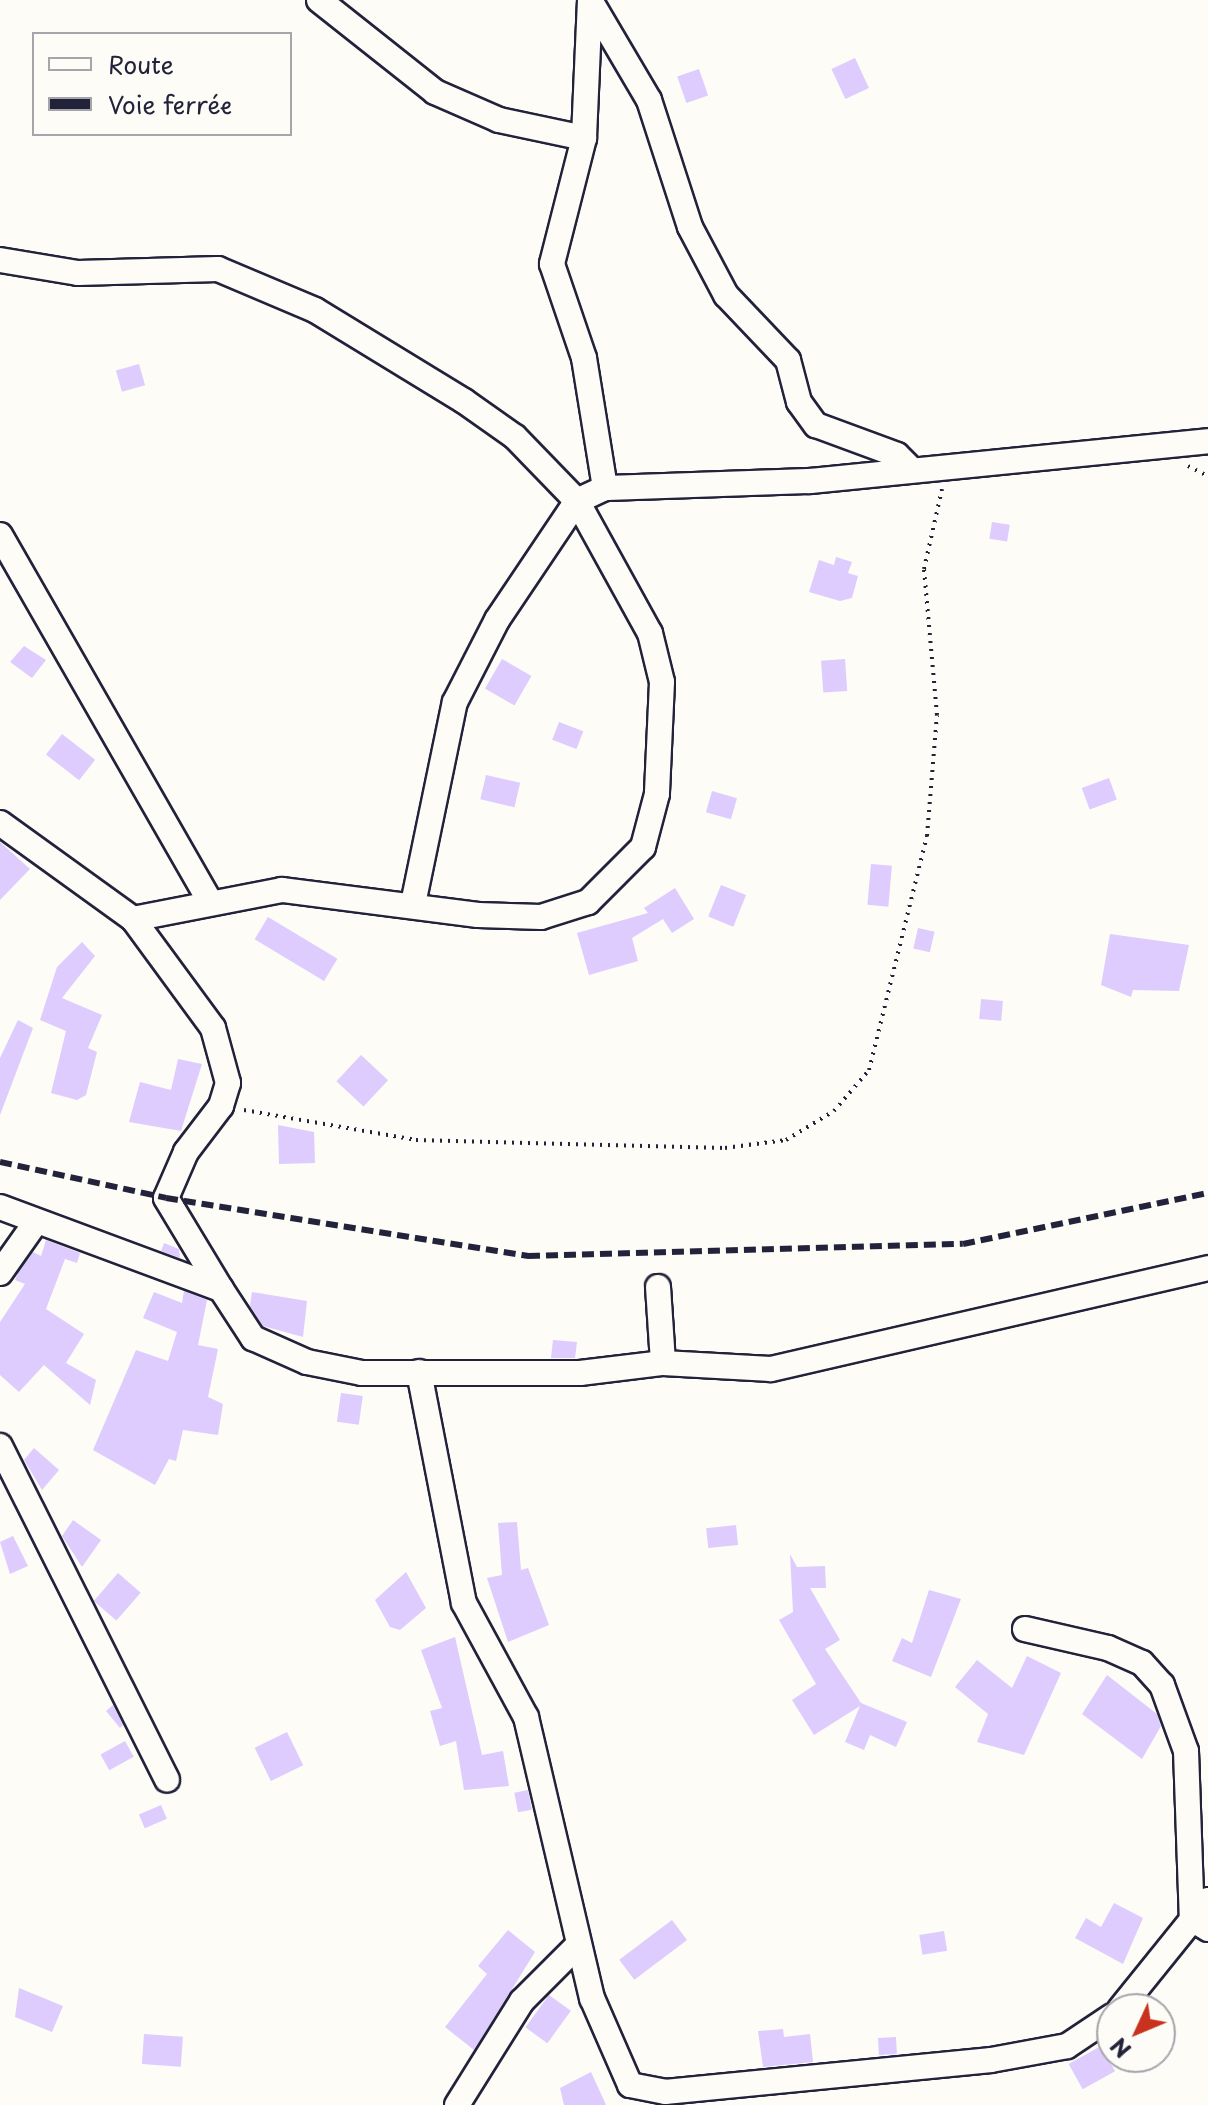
<!DOCTYPE html>
<html>
<head>
<meta charset="utf-8">
<style>
  body { margin:0 }
  #map { position:relative; width:1208px; height:2105px; overflow:hidden; background:#fdfcf7; font-family:"Playpen Sans",sans-serif }
  div>[style] { position:absolute }
  .building>* { inset:0; background:#deccfe; transform-origin:0 0 }
  .path>* { height:4px; margin-top:-2px; transform-origin:0; background:repeating-linear-gradient(90deg,#22223b 0 2px,transparent 0 8px) }
  .roads { filter:drop-shadow(2px 0 #22223b) drop-shadow(-2px 0 #22223b) drop-shadow(0 2px #22223b) drop-shadow(0 -2px #22223b) }
  .minor>* { height:24px; margin:-12px; padding:0 12px; transform-origin:12px; border-radius:12px; background:#fdfcf7 }
  .rail>* { height:6px; margin-top:-3px; transform-origin:0; background:repeating-linear-gradient(90deg,#22223b 0 12px,transparent 0 18px) }
  span { translate:-50% -50%; white-space:nowrap; text-align:center; line-height:1.15; -webkit-text-stroke:6px #fdfcf7; paint-order:stroke }
  .legend { position:absolute; left:32px; top:32px; width:260px; height:104px; box-sizing:border-box; background:#fdfcf7; border:2px solid #a5a5ac; margin:0; padding:10px 14px; list-style:none; font-size:24px; color:#22223b }
  .legend li { display:flex; align-items:center; gap:16px; height:40px }
  .legend b { width:40px; border:2px solid #a5a5ac }
  .north { position:absolute; left:1096px; top:1993px; width:80px; height:80px; box-sizing:border-box; background:#fdfcf7; border:2px solid #a5a5ac; border-radius:50%; rotate:226deg; font-size:22px; font-weight:700; line-height:32px; text-align:center; color:#22223b }
  .north::after { content:''; display:block; margin:auto; width:28px; height:36px; background:#c8321e; clip-path:polygon(50% 0,100% 100%,50% 72%,0 100%) }
</style>
</head>
<body>
<div id="map">
  <div class="building">
    <div style="left:855px;top:58px;width:33px;height:26px;rotate:65deg"></div>
    <div style="left:699px;top:69px;width:28px;height:23px;rotate:71deg"></div>
    <div style="left:139px;top:364px;width:22px;height:24px;rotate:74deg"></div>
    <div style="left:992px;top:522px;width:18px;height:17px;rotate:9deg"></div>
    <div style="clip-path:polygon(836px 557px,852px 562px,848px 573px,858px 576px,852px 598px,840px 601px,809px 592px,819px 560px,834px 565px)"></div>
    <div style="clip-path:polygon(24px 646px,46px 660px,32px 678px,10px 662px)"></div>
    <div style="left:502px;top:659px;width:34px;height:34px;rotate:30deg"></div>
    <div style="left:845px;top:659px;width:32px;height:24px;rotate:86deg"></div>
    <div style="left:559px;top:722px;width:26px;height:19px;rotate:21deg"></div>
    <div style="left:62px;top:734px;width:42px;height:26px;rotate:38deg"></div>
    <div style="left:486px;top:775px;width:35px;height:25px;rotate:13deg"></div>
    <div style="left:1109px;top:778px;width:23px;height:29px;rotate:70deg"></div>
    <div style="left:712px;top:791px;width:26px;height:22px;rotate:16deg"></div>
    <div style="clip-path:polygon(0 842px,30px 869px,0 900px)"></div>
    <div style="left:871px;top:864px;width:21px;height:41px;rotate:5deg"></div>
    <div style="left:721px;top:885px;width:27px;height:34px;rotate:22deg"></div>
    <div style="clip-path:polygon(675px 888px,694px 919px,672px 933px,663px 919px,632px 938px,638px 961px,589px 975px,577px 933px,648px 913px,644px 908px)"></div>
    <div style="left:268px;top:917px;width:81px;height:26px;rotate:31deg"></div>
    <div style="left:918px;top:928px;width:17px;height:21px;rotate:13deg"></div>
    <div style="clip-path:polygon(1110px 934px,1189px 945px,1179px 991px,1133px 990px,1131px 997px,1101px 985px)"></div>
    <div style="clip-path:polygon(82px 942px,95px 956px,62px 998px,102px 1015px,88px 1048px,97px 1052px,86px 1095px,77px 1100px,51px 1093px,66px 1031px,40px 1020px,57px 967px)"></div>
    <div style="left:981px;top:999px;width:22px;height:20px;rotate:5deg"></div>
    <div style="clip-path:polygon(18px 1020px,33px 1028px,0 1115px,0 1058px)"></div>
    <div style="left:361px;top:1055px;width:37px;height:36px;rotate:43deg"></div>
    <div style="clip-path:polygon(178px 1059px,202px 1064px,181px 1131px,129px 1122px,140px 1082px,171px 1090px)"></div>
    <div style="clip-path:polygon(278px 1125px,314px 1132px,315px 1163px,279px 1164px)"></div>
    <div style="clip-path:polygon(46px 1240px,80px 1253px,77px 1263px,65px 1259px,46px 1309px,84px 1334px,66px 1363px,96px 1380px,90px 1405px,44px 1365px,19px 1392px,0 1375px,0 1322px,25px 1284px,15px 1280px,18px 1273px,33px 1252px,41px 1256px)"></div>
    <div style="clip-path:polygon(164px 1243px,179px 1249px,180px 1258px,161px 1251px)"></div>
    <div style="clip-path:polygon(184px 1291px,207px 1300px,198px 1345px,218px 1349px,208px 1397px,223px 1404px,218px 1435px,183px 1430px,176px 1461px,169px 1459px,155px 1485px,93px 1450px,136px 1350px,168px 1361px,177px 1332px,143px 1318px,154px 1292px,182px 1303px)"></div>
    <div style="clip-path:polygon(252px 1292px,307px 1301px,303px 1337px,263px 1326px,250px 1306px)"></div>
    <div style="clip-path:polygon(553px 1340px,577px 1342px,575px 1358px,551px 1358px)"></div>
    <div style="left:341px;top:1393px;width:22px;height:29px;rotate:8deg"></div>
    <div style="clip-path:polygon(34px 1448px,59px 1470px,42px 1490px,24px 1460px)"></div>
    <div style="clip-path:polygon(73px 1520px,101px 1540px,82px 1567px,62px 1536px)"></div>
    <div style="clip-path:polygon(517px 1522px,521px 1570px,528px 1568px,549px 1625px,508px 1642px,487px 1578px,502px 1575px,498px 1523px)"></div>
    <div style="left:736px;top:1525px;width:20px;height:30px;rotate:84deg"></div>
    <div style="clip-path:polygon(13px 1536px,28px 1566px,10px 1574px,0 1542px)"></div>
    <div style="clip-path:polygon(790px 1554px,797px 1567px,825px 1566px,826px 1588px,810px 1588px,840px 1640px,825px 1649px,861px 1703px,907px 1722px,896px 1747px,870px 1735px,864px 1750px,845px 1742px,860px 1706px,814px 1735px,792px 1700px,816px 1684px,779px 1620px,793px 1612px)"></div>
    <div style="clip-path:polygon(406px 1572px,426px 1608px,400px 1630px,390px 1627px,375px 1600px)"></div>
    <div style="left:118px;top:1573px;width:30px;height:37px;rotate:41deg"></div>
    <div style="clip-path:polygon(929px 1590px,961px 1599px,931px 1677px,892px 1661px,902px 1638px,912px 1643px)"></div>
    <div style="clip-path:polygon(455px 1637px,482px 1755px,503px 1751px,509px 1786px,464px 1790px,456px 1741px,440px 1746px,430px 1711px,442px 1708px,421px 1650px)"></div>
    <div style="clip-path:polygon(1027px 1656px,1061px 1673px,1024px 1755px,977px 1742px,988px 1714px,955px 1687px,977px 1660px,1012px 1688px)"></div>
    <div style="clip-path:polygon(1107px 1675px,1157px 1714px,1161px 1726px,1142px 1759px,1082px 1714px)"></div>
    <div style="clip-path:polygon(113px 1705px,123px 1725px,120px 1728px,106px 1711px)"></div>
    <div style="left:287px;top:1732px;width:37px;height:36px;rotate:64deg"></div>
    <div style="left:125px;top:1741px;width:18px;height:28px;rotate:61deg"></div>
    <div style="left:528px;top:1790px;width:20px;height:14px;rotate:79deg"></div>
    <div style="left:161px;top:1805px;width:15px;height:24px;rotate:67deg"></div>
    <div style="clip-path:polygon(1114px 1903px,1143px 1918px,1123px 1964px,1075px 1938px,1086px 1918px,1101px 1927px)"></div>
    <div style="left:672px;top:1920px;width:25px;height:66px;rotate:53deg"></div>
    <div style="clip-path:polygon(508px 1930px,535px 1952px,474px 2050px,445px 2027px,487px 1974px,478px 1966px)"></div>
    <div style="left:944px;top:1931px;width:20px;height:25px;rotate:81deg"></div>
    <div style="clip-path:polygon(19px 1988px,63px 2006px,52px 2032px,15px 2017px)"></div>
    <div style="left:549px;top:1995px;width:27px;height:40px;rotate:36deg"></div>
    <div style="clip-path:polygon(783px 2029px,784px 2037px,810px 2034px,813px 2062px,763px 2067px,758px 2031px)"></div>
    <div style="left:144px;top:2034px;width:39px;height:30px;rotate:4deg"></div>
    <div style="left:896px;top:2037px;width:17px;height:18px;rotate:87deg"></div>
    <div style="left:1101px;top:2046px;width:29px;height:37px;rotate:61deg"></div>
    <div style="clip-path:polygon(591px 2072px,606px 2105px,564px 2105px,560px 2088px)"></div>
  </div>
  <div class="path">
    <div style="left:1188px;top:466px;width:22px;rotate:27deg"></div>
    <div style="left:244px;top:1110px;width:175px;rotate:9.9deg"></div>
    <div style="left:416px;top:1140px;width:309px;rotate:1.5deg"></div>
    <div style="left:725px;top:1148px;width:62px;rotate:-7.5deg"></div>
    <div style="left:786px;top:1140px;width:56px;rotate:-31.1deg"></div>
    <div style="left:834px;top:1111px;width:54px;rotate:-49.5deg"></div>
    <div style="left:869px;top:1070px;width:241px;rotate:-76.1deg"></div>
    <div style="left:927px;top:836px;width:121px;rotate:-85.3deg"></div>
    <div style="left:937px;top:715px;width:147px;rotate:-95.1deg"></div>
    <div style="left:924px;top:569px;width:82px;rotate:-77.3deg"></div>
  </div>
  <div class="roads">
    <div class="minor">
      <div style="left:319px;top:0;width:148px;rotate:38.4deg"></div>
      <div style="left:435px;top:92px;width:70px;rotate:23.6deg"></div>
      <div style="left:499px;top:120px;width:87px;rotate:12deg"></div>
      <div style="left:590px;top:0;width:116px;rotate:59.5deg"></div>
      <div style="left:649px;top:100px;width:133px;rotate:72.1deg"></div>
      <div style="left:690px;top:227px;width:77px;rotate:62.1deg"></div>
      <div style="left:726px;top:295px;width:90px;rotate:46.4deg"></div>
      <div style="left:788px;top:360px;width:43px;rotate:75.3deg"></div>
      <div style="left:799px;top:402px;width:29px;rotate:54deg"></div>
      <div style="left:816px;top:425px;width:86px;rotate:20.3deg"></div>
      <div style="left:897px;top:455px;width:17px;rotate:45deg"></div>
      <div style="left:590px;top:0;width:138px;rotate:92.5deg"></div>
      <div style="left:584px;top:138px;width:130px;rotate:104.3deg"></div>
      <div style="left:552px;top:264px;width:99px;rotate:71.2deg"></div>
      <div style="left:584px;top:358px;width:132px;rotate:80.8deg"></div>
      <div style="left:0;top:260px;width:79px;rotate:9.5deg"></div>
      <div style="left:78px;top:273px;width:140px;rotate:-1.6deg"></div>
      <div style="left:218px;top:269px;width:105px;rotate:22.9deg"></div>
      <div style="left:315px;top:310px;width:175px;rotate:31.4deg"></div>
      <div style="left:464px;top:401px;width:62px;rotate:35.2deg"></div>
      <div style="left:515px;top:437px;width:89px;rotate:45.9deg"></div>
      <div style="left:577px;top:501px;width:151px;rotate:61.1deg"></div>
      <div style="left:650px;top:633px;width:50px;rotate:76.2deg"></div>
      <div style="left:662px;top:682px;width:112px;rotate:92.6deg"></div>
      <div style="left:657px;top:794px;width:55px;rotate:104.8deg"></div>
      <div style="left:643px;top:847px;width:78px;rotate:135deg"></div>
      <div style="left:588px;top:902px;width:49px;rotate:162.3deg"></div>
      <div style="left:541px;top:917px;width:63px;rotate:-178.2deg"></div>
      <div style="left:478px;top:915px;width:198px;rotate:-172.7deg"></div>
      <div style="left:282px;top:890px;width:152px;rotate:169deg"></div>
      <div style="left:0;top:535px;width:421px;rotate:60.2deg"></div>
      <div style="left:0;top:823px;width:164px;rotate:35.8deg"></div>
      <div style="left:133px;top:919px;width:135px;rotate:53.7deg"></div>
      <div style="left:213px;top:1028px;width:57px;rotate:74.7deg"></div>
      <div style="left:228px;top:1083px;width:24px;rotate:107deg"></div>
      <div style="left:221px;top:1106px;width:58px;rotate:127.3deg"></div>
      <div style="left:186px;top:1152px;width:50px;rotate:113.5deg"></div>
      <div style="left:166px;top:1198px;width:106px;rotate:58.9deg"></div>
      <div style="left:413px;top:904px;width:206px;rotate:-78.3deg"></div>
      <div style="left:455px;top:702px;width:92px;rotate:-62.9deg"></div>
      <div style="left:497px;top:620px;width:143px;rotate:-56.1deg"></div>
      <div style="left:577px;top:501px;width:31px;rotate:-25deg"></div>
      <div style="left:605px;top:488px;width:205px;rotate:-2deg"></div>
      <div style="left:810px;top:481px;width:400px;rotate:-5.7deg"></div>
      <div style="left:0;top:1207px;width:236px;rotate:20.4deg"></div>
      <div style="left:221px;top:1289px;width:59px;rotate:56.9deg"></div>
      <div style="left:253px;top:1338px;width:59px;rotate:24deg"></div>
      <div style="left:307px;top:1362px;width:56px;rotate:11.3deg"></div>
      <div style="left:362px;top:1373px;width:218px"></div>
      <div style="left:580px;top:1373px;width:84px;rotate:-6.9deg"></div>
      <div style="left:663px;top:1363px;width:108px;rotate:3.2deg"></div>
      <div style="left:771px;top:1369px;width:449px;rotate:-13deg"></div>
      <div style="left:0;top:1273px;width:62px;rotate:-54.8deg"></div>
      <div style="left:658px;top:1287px;width:76px;rotate:86.2deg"></div>
      <div style="left:419px;top:1372px;width:235px;rotate:79deg"></div>
      <div style="left:464px;top:1603px;width:130px;rotate:61.5deg"></div>
      <div style="left:526px;top:1717px;width:289px;rotate:76.8deg"></div>
      <div style="left:592px;top:1998px;width:95px;rotate:66.4deg"></div>
      <div style="left:630px;top:2085px;width:36px;rotate:11deg"></div>
      <div style="left:665px;top:2092px;width:328px;rotate:-5.6deg"></div>
      <div style="left:991px;top:2060px;width:77px;rotate:-10.4deg"></div>
      <div style="left:1067px;top:2046px;width:54px;rotate:-33.7deg"></div>
      <div style="left:0;top:1446px;width:373px;rotate:63.4deg"></div>
      <div style="left:1025px;top:1629px;width:85px;rotate:12.9deg"></div>
      <div style="left:1108px;top:1648px;width:37px;rotate:24deg"></div>
      <div style="left:1142px;top:1663px;width:30px;rotate:48deg"></div>
      <div style="left:1162px;top:1685px;width:70px;rotate:70deg"></div>
      <div style="left:1186px;top:1751px;width:168px;rotate:88deg"></div>
      <div style="left:1192px;top:1919px;width:19px;rotate:32deg"></div>
      <div style="left:1120px;top:2009px;width:140px;rotate:-51.1deg"></div>
      <div style="left:457px;top:2105px;width:123px;rotate:-58deg"></div>
      <div style="left:522px;top:2001px;width:79px;rotate:-45deg"></div>
    </div>
  </div>
  <div class="rail">
    <div style="left:0;top:1162px;width:170px;rotate:12.2deg"></div>
    <div style="left:166px;top:1198px;width:367px;rotate:9.1deg"></div>
    <div style="left:528px;top:1256px;width:435px;rotate:-1.6deg"></div>
    <div style="left:963px;top:1244px;width:250px;rotate:-11.8deg"></div>
  </div>
  <ul class="legend">
  <li><b style="height:10px;background:#fdfcf7"></b>Route</li>
  <li><b style="height:10px;background:#22223b"></b>Voie ferrée</li>
  </ul>
  <div class="north">N</div>
</div>
</body>
</html>
